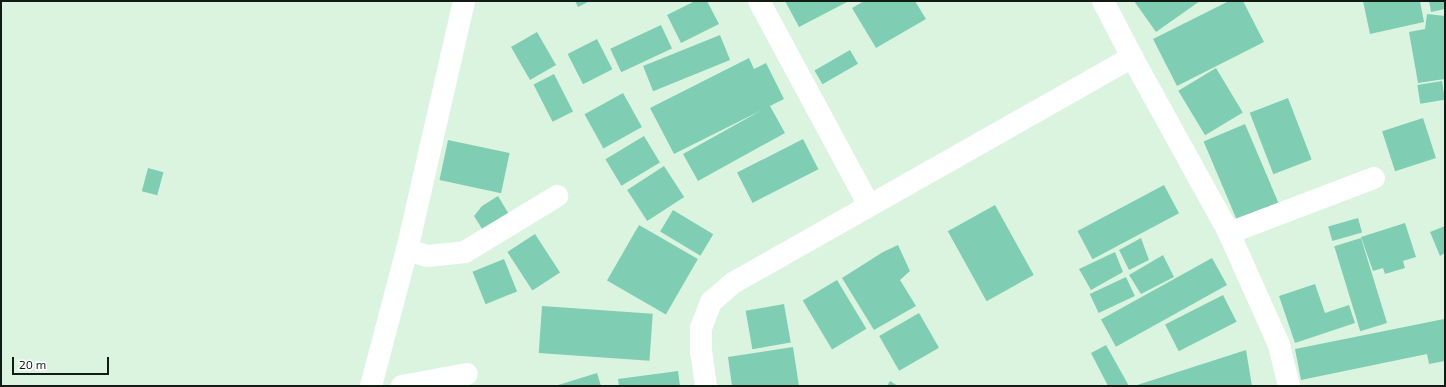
<!DOCTYPE html>
<html>
<head>
<meta charset="utf-8">
<style>
  body { margin:0 }
  #map { position:relative; width:1446px; height:387px; overflow:hidden; background:#dbf4e0; font-family:"Exo 2",sans-serif }
  div>[style] { position:absolute }
  .building>* { inset:0; background:#7fceb4; transform-origin:0 0 }
  .minor>* { height:22px; margin:-11px; padding:0 11px; transform-origin:11px; border-radius:11px; background:#fff }
  span { translate:-50% -50%; white-space:nowrap; text-align:center; line-height:1.15; -webkit-text-stroke:3px #fff; paint-order:stroke }
  .frame { position:absolute; inset:0; border:2px solid #131b15; pointer-events:none }
  .scale { position:absolute; left:12px; top:357px; width:97px; height:18px; box-sizing:border-box; border:2px solid #131b15; border-top:0; padding-left:5px; font-size:12px; line-height:14px; white-space:nowrap; color:#131b15; -webkit-text-stroke:3px #fff; paint-order:stroke }
</style>
</head>
<body>
<div id="map">
  <div class="building">
    <div style="clip-path:polygon(575px 1px,590px 1px,578px 7px)"></div>
    <div style="clip-path:polygon(695px 1px,707px 1px,719px 24px,681px 43px,667px 15px)"></div>
    <div style="clip-path:polygon(785px 1px,849px 1px,799px 27px)"></div>
    <div style="clip-path:polygon(864px 1px,915px 1px,926px 19px,876px 48px,852px 8px)"></div>
    <div style="clip-path:polygon(1134px 1px,1200px 1px,1156px 32px)"></div>
    <div style="clip-path:polygon(1229px 1px,1243px 1px,1264px 42px,1177px 86px,1153px 39px)"></div>
    <div style="clip-path:polygon(1363px 1px,1420px 1px,1424px 22px,1370px 34px)"></div>
    <div style="clip-path:polygon(1429px 1px,1445px 1px,1445px 9px,1431px 12px)"></div>
    <div style="clip-path:polygon(1427px 14px,1445px 16px,1445px 79px,1418px 83px,1409px 32px,1425px 29px)"></div>
    <div style="left:661px;top:25px;width:26px;height:56px;rotate:65deg"></div>
    <div style="left:537px;top:32px;width:38px;height:30px;rotate:60deg"></div>
    <div style="left:720px;top:35px;width:27px;height:83px;rotate:68deg"></div>
    <div style="left:597px;top:39px;width:34px;height:33px;rotate:63deg"></div>
    <div style="left:850px;top:50px;width:16px;height:41px;rotate:60deg"></div>
    <div style="clip-path:polygon(749px 58px,754px 69px,766px 63px,784px 99px,770px 106px,785px 133px,698px 181px,683px 154px,762px 110px,674px 154px,650px 108px)"></div>
    <div style="left:1216px;top:68px;width:52px;height:44px;rotate:59deg"></div>
    <div style="left:554px;top:74px;width:42px;height:23px;rotate:63deg"></div>
    <div style="left:1442px;top:81px;width:19px;height:25px;rotate:81deg"></div>
    <div style="left:623px;top:93px;width:39px;height:44px;rotate:61deg"></div>
    <div style="left:1288px;top:98px;width:66px;height:41px;rotate:69deg"></div>
    <div style="left:1423px;top:118px;width:42px;height:43px;rotate:72deg"></div>
    <div style="left:1245px;top:124px;width:86px;height:45px;rotate:67deg"></div>
    <div style="left:644px;top:136px;width:31px;height:45px;rotate:59deg"></div>
    <div style="left:803px;top:139px;width:34px;height:74px;rotate:63deg"></div>
    <div style="left:448px;top:140px;width:63px;height:41px;rotate:12deg"></div>
    <div style="left:664px;top:166px;width:37px;height:44px;rotate:57deg"></div>
    <div style="left:148px;top:168px;width:16px;height:24px;rotate:15deg"></div>
    <div style="left:1164px;top:185px;width:32px;height:98px;rotate:62deg"></div>
    <div style="clip-path:polygon(498px 196px,510px 216px,484px 232px,474px 216px,482px 206px)"></div>
    <div style="left:995px;top:205px;width:80px;height:54px;rotate:61deg"></div>
    <div style="left:673px;top:210px;width:47px;height:25px;rotate:31deg"></div>
    <div style="left:1358px;top:218px;width:15px;height:31px;rotate:74deg"></div>
    <div style="clip-path:polygon(1405px 223px,1416px 257px,1403px 261px,1405px 268px,1385px 274px,1383px 268px,1373px 271px,1361px 237px)"></div>
    <div style="left:639px;top:225px;width:68px;height:64px;rotate:30deg"></div>
    <div style="clip-path:polygon(1445px 226px,1445px 253px,1440px 256px,1430px 232px)"></div>
    <div style="left:535px;top:234px;width:46px;height:33px;rotate:57deg"></div>
    <div style="clip-path:polygon(1141px 238px,1149px 260px,1129px 270px,1119px 250px)"></div>
    <div style="left:1361px;top:238px;width:89px;height:28px;rotate:73deg"></div>
    <div style="clip-path:polygon(898px 245px,910px 271px,900px 280px,916px 306px,874px 330px,842px 278px,883px 252px)"></div>
    <div style="clip-path:polygon(1115px 252px,1123px 272px,1091px 290px,1079px 269px)"></div>
    <div style="clip-path:polygon(1163px 255px,1174px 277px,1141px 294px,1129px 275px)"></div>
    <div style="left:1212px;top:258px;width:31px;height:127px;rotate:61deg"></div>
    <div style="left:504px;top:259px;width:35px;height:34px;rotate:68deg"></div>
    <div style="left:1126px;top:277px;width:21px;height:40px;rotate:65deg"></div>
    <div style="left:837px;top:280px;width:57px;height:40px;rotate:59deg"></div>
    <div style="clip-path:polygon(1315px 284px,1325px 313px,1349px 305px,1355px 323px,1295px 343px,1279px 296px)"></div>
    <div style="left:1223px;top:295px;width:30px;height:65px;rotate:63deg"></div>
    <div style="left:784px;top:304px;width:39px;height:39px;rotate:80deg"></div>
    <div style="left:542px;top:306px;width:111px;height:47px;rotate:4deg"></div>
    <div style="left:919px;top:313px;width:40px;height:46px;rotate:60deg"></div>
    <div style="clip-path:polygon(1444px 319px,1445px 361px,1429px 364px,1427px 354px,1301px 380px,1295px 349px)"></div>
    <div style="clip-path:polygon(1106px 345px,1129px 386px,1108px 386px,1091px 353px)"></div>
    <div style="clip-path:polygon(793px 347px,799px 386px,732px 386px,728px 357px)"></div>
    <div style="clip-path:polygon(1246px 350px,1252px 386px,1134px 386px)"></div>
    <div style="clip-path:polygon(678px 371px,680px 386px,619px 386px,618px 379px)"></div>
    <div style="clip-path:polygon(597px 373px,601px 386px,555px 386px)"></div>
    <div style="clip-path:polygon(890px 381px,898px 386px,887px 386px)"></div>
  </div>
  <div class="minor">
    <div style="left:759px;top:1px;width:232px;rotate:61.7deg"></div>
    <div style="left:1103px;top:1px;width:63px;rotate:62.6deg"></div>
    <div style="left:1132px;top:57px;width:201px;rotate:61.1deg"></div>
    <div style="left:1229px;top:233px;width:123px;rotate:65.9deg"></div>
    <div style="left:1279px;top:345px;width:42px;rotate:76.3deg"></div>
    <div style="left:1229px;top:233px;width:155px;rotate:-20.8deg"></div>
    <div style="left:407px;top:250px;width:22px;rotate:16deg"></div>
    <div style="left:428px;top:256px;width:37px;rotate:-6deg"></div>
    <div style="left:465px;top:252px;width:108px;rotate:-31.3deg"></div>
    <div style="left:371px;top:386px;width:141px;rotate:-75.2deg"></div>
    <div style="left:407px;top:250px;width:255px;rotate:-77.1deg"></div>
    <div style="left:402px;top:386px;width:66px;rotate:-10.5deg"></div>
    <div style="left:706px;top:386px;width:34px;rotate:-98deg"></div>
    <div style="left:701px;top:352px;width:24px;rotate:-90deg"></div>
    <div style="left:701px;top:328px;width:28px;rotate:-69deg"></div>
    <div style="left:711px;top:302px;width:29px;rotate:-41deg"></div>
    <div style="left:733px;top:283px;width:459px;rotate:-29.5deg"></div>
  </div>
  <div class="frame"></div>
  <div class="scale">20 m</div>
</div>
</body>
</html>
